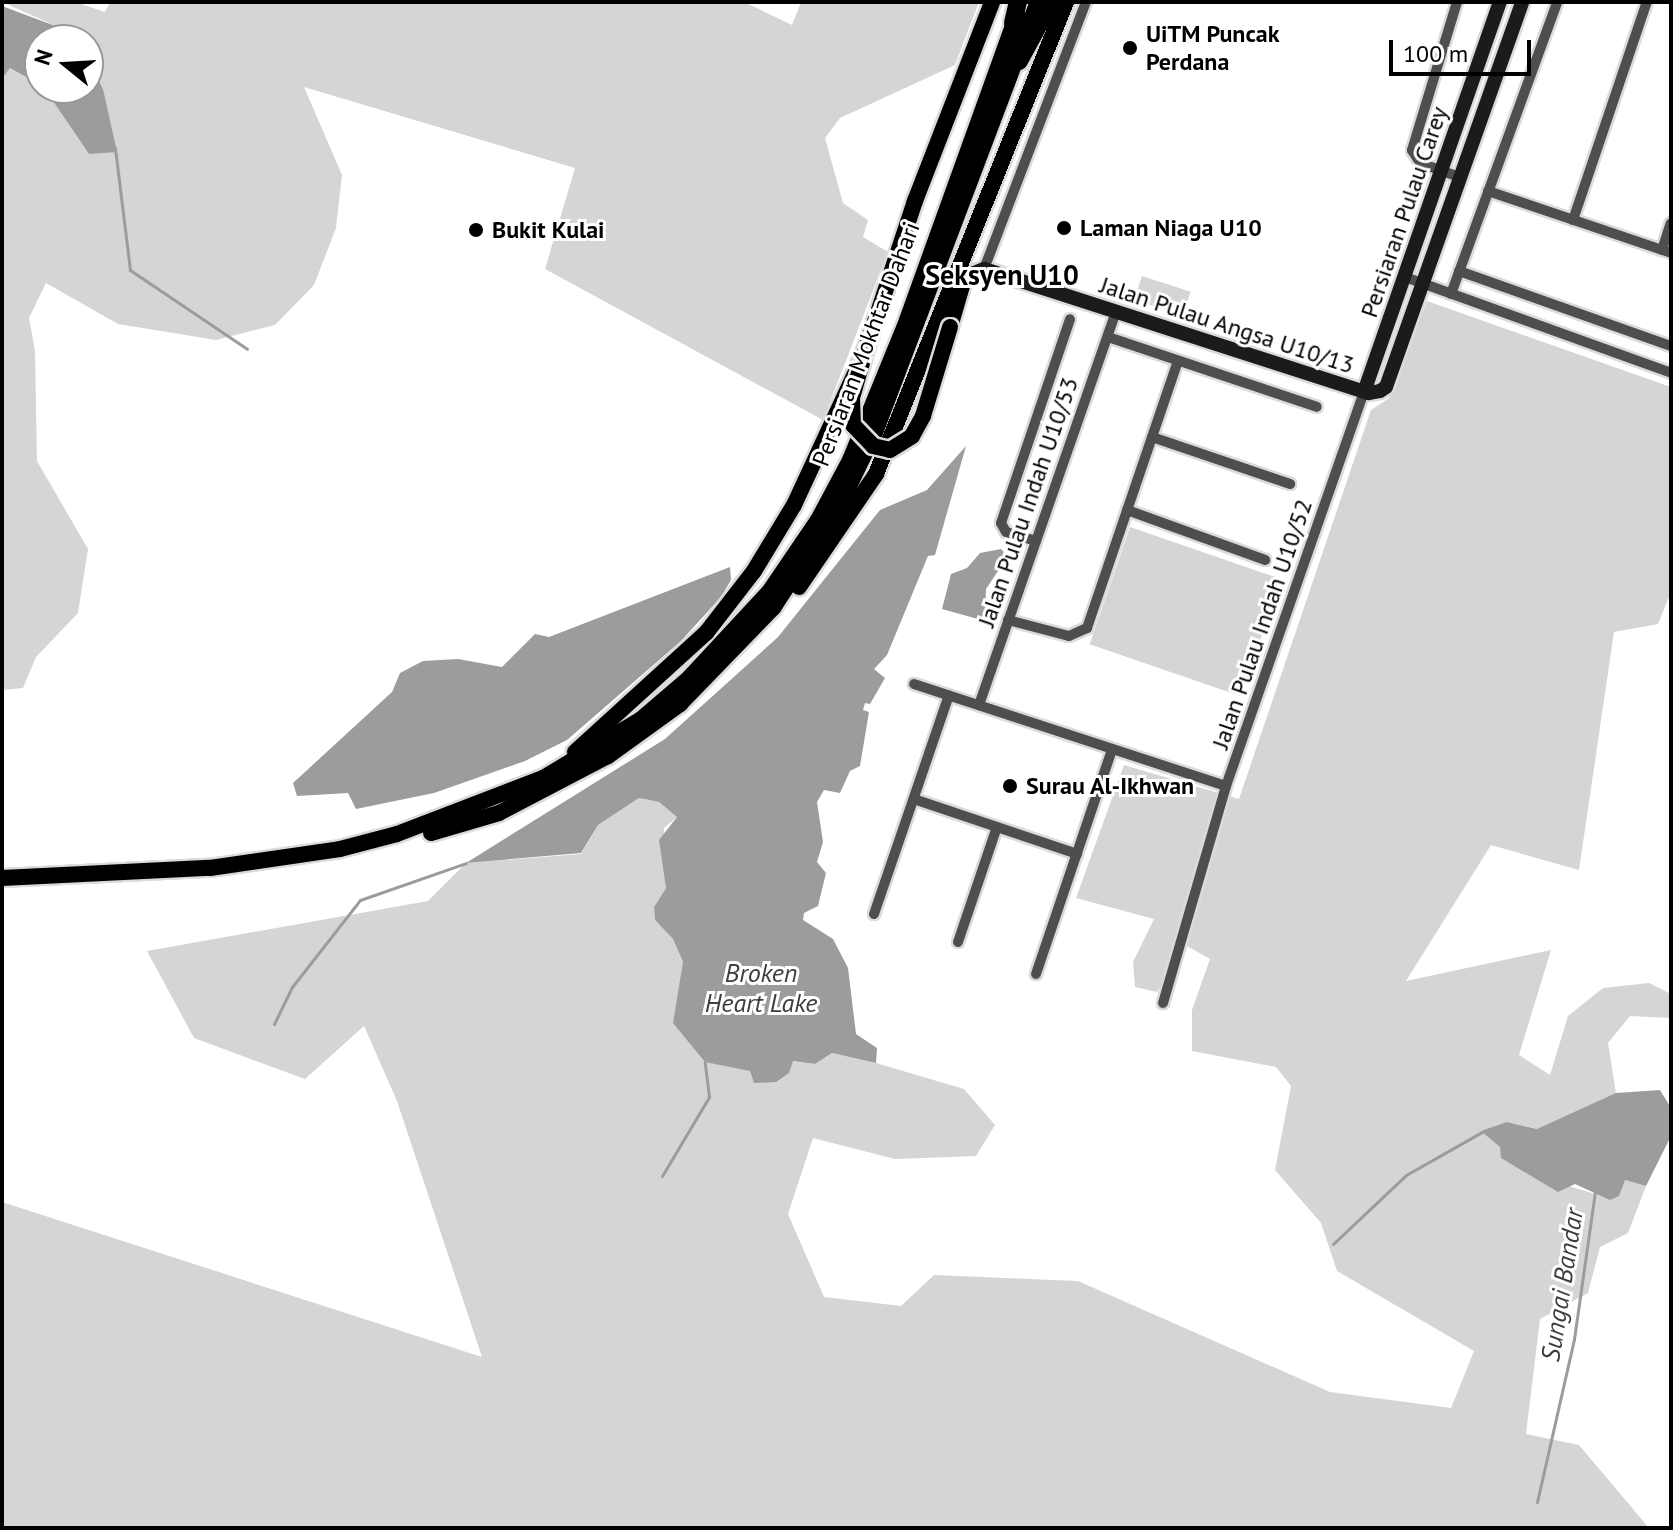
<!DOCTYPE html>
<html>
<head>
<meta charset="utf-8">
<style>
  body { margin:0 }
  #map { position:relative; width:1673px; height:1530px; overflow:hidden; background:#fff; font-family:"PT Sans",sans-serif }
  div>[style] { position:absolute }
  .green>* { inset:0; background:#d5d5d5; transform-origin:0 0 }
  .water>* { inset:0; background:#9c9c9c }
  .stream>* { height:3px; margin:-1.5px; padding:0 1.5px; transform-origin:1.5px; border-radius:1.5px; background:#9c9c9c }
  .roads { filter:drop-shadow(2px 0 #dbdbdb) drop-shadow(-2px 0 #dbdbdb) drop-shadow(0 2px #dbdbdb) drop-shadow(0 -2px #dbdbdb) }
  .street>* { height:10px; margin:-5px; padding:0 5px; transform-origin:5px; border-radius:5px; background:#4e4e4e }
  .secondary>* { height:14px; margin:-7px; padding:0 7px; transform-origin:7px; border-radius:7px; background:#1b1b1b }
  .primary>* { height:16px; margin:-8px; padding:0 8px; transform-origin:8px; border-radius:8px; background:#000 }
  .highway>* { height:18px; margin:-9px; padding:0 9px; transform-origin:9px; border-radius:9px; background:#000 }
  .bridges { filter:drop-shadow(2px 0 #dbdbdb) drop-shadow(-2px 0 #dbdbdb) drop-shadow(0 2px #dbdbdb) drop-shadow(0 -2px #dbdbdb) }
  .primary-bridge>* { height:16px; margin:-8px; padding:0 8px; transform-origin:8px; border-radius:8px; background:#000 }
  .dots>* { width:22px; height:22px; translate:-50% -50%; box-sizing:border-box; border:4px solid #fff; border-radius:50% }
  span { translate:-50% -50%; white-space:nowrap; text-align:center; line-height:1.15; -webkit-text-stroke:6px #fff; paint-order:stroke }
  .poi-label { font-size:24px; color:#000; font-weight:700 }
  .left { translate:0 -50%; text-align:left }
  .street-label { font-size:24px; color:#000 }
  .water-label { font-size:26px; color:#3d3d3d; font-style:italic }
  .quarter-label { font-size:28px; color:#000; font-weight:700 }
  .frame { position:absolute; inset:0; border:4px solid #000; pointer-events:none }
  .north { position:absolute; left:24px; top:24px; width:80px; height:80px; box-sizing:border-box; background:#fff; border:2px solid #999; border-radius:50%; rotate:288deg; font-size:22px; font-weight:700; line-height:32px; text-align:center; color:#000 }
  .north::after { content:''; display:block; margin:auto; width:28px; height:36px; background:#000; clip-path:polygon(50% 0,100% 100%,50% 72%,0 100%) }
  .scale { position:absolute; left:1389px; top:40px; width:142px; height:36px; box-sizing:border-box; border:4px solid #000; border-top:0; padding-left:10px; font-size:24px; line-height:28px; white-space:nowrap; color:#000; -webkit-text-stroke:6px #fff; paint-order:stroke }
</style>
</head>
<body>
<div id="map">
  <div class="green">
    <div style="clip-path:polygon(2px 2px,75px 2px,105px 12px,110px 2px,744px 2px,792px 25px,801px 2px,979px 2px,955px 65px,840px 118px,825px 138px,843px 203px,868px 220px,863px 237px,888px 252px,823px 420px,545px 269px,575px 168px,304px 87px,342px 175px,336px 228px,314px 285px,275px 325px,216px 340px,118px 324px,46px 283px,29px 318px,35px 351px,37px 461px,88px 549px,78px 613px,36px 657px,23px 688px,2px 690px,2px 79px,10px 68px,44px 88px,89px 154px,103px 89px,88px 58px,88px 40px,73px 40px,58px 27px)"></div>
    <div style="left:1142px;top:276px;width:51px;height:25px;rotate:18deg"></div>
    <div style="clip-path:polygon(1427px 301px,1671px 387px,1671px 592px,1658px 624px,1614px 632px,1579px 870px,1491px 845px,1406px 981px,1551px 950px,1519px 1055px,1550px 1075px,1568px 1016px,1603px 988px,1649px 983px,1671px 994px,1671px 1018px,1630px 1016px,1608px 1043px,1616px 1093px,1607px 1101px,1538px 1129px,1507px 1122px,1500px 1147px,1502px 1158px,1530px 1174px,1595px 1194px,1625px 1180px,1646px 1186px,1628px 1233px,1600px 1247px,1588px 1293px,1540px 1319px,1526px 1434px,1579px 1445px,1649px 1528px,2px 1528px,2px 1202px,482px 1357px,397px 1101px,364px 1026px,305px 1079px,194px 1038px,147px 951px,428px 901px,466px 863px,581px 854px,598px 825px,639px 798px,659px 802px,677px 817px,664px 828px,666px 888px,654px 907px,655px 920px,673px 939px,683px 962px,682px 986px,678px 984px,732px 1064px,750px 1071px,754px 1082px,793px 1061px,815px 1064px,832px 1053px,876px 1063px,964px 1089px,995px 1125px,976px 1156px,895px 1159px,813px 1138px,788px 1214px,824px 1297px,901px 1306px,934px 1275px,1078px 1281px,1330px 1392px,1451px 1408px,1474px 1351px,1337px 1271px,1321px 1223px,1275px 1170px,1291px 1086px,1276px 1067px,1192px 1051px,1192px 1010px,1210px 959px,1187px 946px,1157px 992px,1135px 987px,1133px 962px,1154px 919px,1076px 898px,1124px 765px,1239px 799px,1371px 410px,1389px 398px)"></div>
    <div style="left:1130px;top:527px;width:160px;height:124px;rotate:19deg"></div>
  </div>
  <div class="water">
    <div style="clip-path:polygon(2px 6px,58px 27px,73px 40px,40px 40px,40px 85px,10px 68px,2px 79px)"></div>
    <div style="clip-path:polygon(88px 58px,103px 89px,117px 152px,89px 154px,44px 88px,88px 88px)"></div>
    <div style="clip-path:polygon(966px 446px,935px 555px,928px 556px,887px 655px,874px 669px,885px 678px,870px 704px,865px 703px,863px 710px,869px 712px,860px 766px,850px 771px,840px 793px,824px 790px,817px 802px,823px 842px,817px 862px,826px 873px,818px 906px,804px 913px,803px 920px,833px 939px,848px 968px,856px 1034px,877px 1048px,876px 1063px,832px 1053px,815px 1064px,793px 1061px,789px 1073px,776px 1082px,754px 1083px,750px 1071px,705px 1062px,673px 1023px,683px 962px,673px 939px,655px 920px,654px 907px,666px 888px,659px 840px,677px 817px,659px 802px,639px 798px,598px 825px,581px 853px,466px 863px,665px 739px,778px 637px,880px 510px,927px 490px)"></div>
    <div style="clip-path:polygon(1001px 549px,1008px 556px,986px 589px,985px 621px,942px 609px,951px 574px,967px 568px,980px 553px)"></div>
    <div style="clip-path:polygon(730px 567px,731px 580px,721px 597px,681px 641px,567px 740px,525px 761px,434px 793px,356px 809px,348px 793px,297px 796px,293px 783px,392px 692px,400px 673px,423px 661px,458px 659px,502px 667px,535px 634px,549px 637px)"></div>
    <div style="clip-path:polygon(1660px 1090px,1671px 1108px,1671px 1136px,1646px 1186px,1625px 1180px,1619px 1196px,1610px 1200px,1575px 1184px,1558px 1192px,1501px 1158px,1500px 1147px,1481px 1131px,1507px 1122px,1537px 1129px,1616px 1093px)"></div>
  </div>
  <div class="stream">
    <div style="left:115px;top:148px;width:123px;rotate:83deg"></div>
    <div style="left:130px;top:270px;width:141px;rotate:34deg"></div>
    <div style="left:274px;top:1024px;width:41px;rotate:-64.1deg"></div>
    <div style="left:292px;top:987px;width:110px;rotate:-52deg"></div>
    <div style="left:360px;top:900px;width:112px;rotate:-19.2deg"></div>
    <div style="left:662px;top:1176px;width:92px;rotate:-59.3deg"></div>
    <div style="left:709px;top:1097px;width:35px;rotate:-97deg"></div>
    <div style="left:1333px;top:1244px;width:100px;rotate:-43.4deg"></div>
    <div style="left:1406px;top:1175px;width:87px;rotate:-29.5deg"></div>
    <div style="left:1537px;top:1502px;width:167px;rotate:-77.2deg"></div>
    <div style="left:1574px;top:1339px;width:149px;rotate:-81.9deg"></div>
  </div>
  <div class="roads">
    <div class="street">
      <div style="left:1457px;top:2px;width:155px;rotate:106.9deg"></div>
      <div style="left:1412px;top:150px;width:15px;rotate:58deg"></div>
      <div style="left:1420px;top:163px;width:41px;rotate:19.7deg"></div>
      <div style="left:1488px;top:191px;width:193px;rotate:18.7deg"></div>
      <div style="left:1573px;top:220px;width:230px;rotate:-71.3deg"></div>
      <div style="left:1662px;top:250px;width:28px;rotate:-72deg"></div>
      <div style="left:984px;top:269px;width:286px;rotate:-69.1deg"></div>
      <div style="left:1459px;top:271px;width:225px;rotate:19.5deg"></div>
      <div style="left:1405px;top:277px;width:283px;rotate:19.8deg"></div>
      <div style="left:1451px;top:294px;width:311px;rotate:-70deg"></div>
      <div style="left:1108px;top:337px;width:220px;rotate:18.5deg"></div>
      <div style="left:1152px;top:437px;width:146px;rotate:18.8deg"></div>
      <div style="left:1127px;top:510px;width:147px;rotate:19.9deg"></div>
      <div style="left:1036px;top:541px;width:31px;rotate:-163deg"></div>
      <div style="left:1006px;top:532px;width:10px;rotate:-119deg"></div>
      <div style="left:1001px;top:523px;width:215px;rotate:-71.3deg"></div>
      <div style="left:1008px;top:620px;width:63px;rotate:14.7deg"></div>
      <div style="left:1069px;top:636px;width:20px;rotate:-24deg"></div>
      <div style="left:1087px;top:628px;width:282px;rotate:-71.2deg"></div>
      <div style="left:914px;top:684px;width:328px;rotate:18.1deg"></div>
      <div style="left:1226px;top:786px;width:417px;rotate:-70.7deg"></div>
      <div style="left:979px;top:705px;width:416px;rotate:-70.8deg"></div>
      <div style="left:914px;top:799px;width:172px;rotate:18.6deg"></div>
      <div style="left:874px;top:914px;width:231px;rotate:-71.1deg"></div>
      <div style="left:958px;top:942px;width:121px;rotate:-71.3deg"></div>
      <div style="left:1036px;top:974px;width:237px;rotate:-71.3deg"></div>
      <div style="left:1163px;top:1003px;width:226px;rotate:-73.8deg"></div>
    </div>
    <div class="secondary">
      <div style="left:964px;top:277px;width:22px;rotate:-22deg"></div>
      <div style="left:984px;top:269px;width:404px;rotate:17.9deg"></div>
      <div style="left:1368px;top:393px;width:12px;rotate:-9deg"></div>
      <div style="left:1380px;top:391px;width:7px;rotate:-34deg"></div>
      <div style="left:1386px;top:387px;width:408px;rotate:-70.5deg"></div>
      <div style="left:1364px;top:392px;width:413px;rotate:-70.8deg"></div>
    </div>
    <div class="primary">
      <div style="left:950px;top:327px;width:50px;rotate:-73.7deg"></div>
      <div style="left:799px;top:587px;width:137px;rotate:-55.7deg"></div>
      <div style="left:876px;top:474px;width:509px;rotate:-68.07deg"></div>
      <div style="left:575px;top:752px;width:177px;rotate:-42.3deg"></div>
      <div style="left:706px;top:633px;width:78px;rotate:-52.3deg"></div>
      <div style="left:754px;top:571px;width:77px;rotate:-58.8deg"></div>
      <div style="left:794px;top:505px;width:169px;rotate:-65.1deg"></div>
      <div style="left:865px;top:352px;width:159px;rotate:-71.7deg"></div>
      <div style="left:915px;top:201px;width:213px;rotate:-68.8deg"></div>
      <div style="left:431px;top:833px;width:71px;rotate:-16.4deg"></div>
      <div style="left:499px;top:813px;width:123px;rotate:-27.6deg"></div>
      <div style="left:608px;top:756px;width:89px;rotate:-35.8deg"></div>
      <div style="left:680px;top:704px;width:134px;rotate:-45.9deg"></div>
      <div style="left:773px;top:608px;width:121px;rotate:-56.8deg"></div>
      <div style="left:839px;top:507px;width:85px;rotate:-64.3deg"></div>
      <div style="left:876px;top:430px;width:458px;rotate:-69.3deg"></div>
      <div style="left:2px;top:878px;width:208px;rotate:-2.8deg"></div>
      <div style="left:210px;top:868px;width:131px;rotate:-8.3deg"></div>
      <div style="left:340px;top:849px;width:59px;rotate:-14.7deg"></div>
      <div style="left:397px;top:834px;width:156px;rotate:-21deg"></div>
      <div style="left:543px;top:778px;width:113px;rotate:-30.9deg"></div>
      <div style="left:640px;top:720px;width:65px;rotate:-40.6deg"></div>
      <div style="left:689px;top:678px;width:117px;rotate:-47.1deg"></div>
      <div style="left:769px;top:592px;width:87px;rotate:-55.8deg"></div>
      <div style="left:818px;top:520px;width:68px;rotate:-61.9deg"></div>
      <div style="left:850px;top:460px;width:151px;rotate:-67.8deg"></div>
      <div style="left:907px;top:320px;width:325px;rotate:-70.2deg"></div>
    </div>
    <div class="highway">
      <div style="left:1013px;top:23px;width:22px;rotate:-77deg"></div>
      <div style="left:1019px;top:61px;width:67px;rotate:-61.5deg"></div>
    </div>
  </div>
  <div class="bridges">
    <div class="primary-bridge">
      <div style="left:865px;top:352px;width:48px;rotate:105.8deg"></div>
      <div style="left:852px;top:398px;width:27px;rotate:88deg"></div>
      <div style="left:853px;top:425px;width:29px;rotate:46deg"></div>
      <div style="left:873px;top:446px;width:17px;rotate:13deg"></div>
      <div style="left:890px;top:450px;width:26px;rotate:-32deg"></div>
      <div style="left:912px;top:436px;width:23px;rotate:-61deg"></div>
      <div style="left:923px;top:416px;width:93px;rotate:-73.1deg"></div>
    </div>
  </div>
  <div class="dots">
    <div style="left:1130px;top:48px;background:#000"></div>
    <div style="left:1064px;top:228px;background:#000"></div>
    <div style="left:476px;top:230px;background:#000"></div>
    <div style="left:1010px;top:786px;background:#000"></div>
  </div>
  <div class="poi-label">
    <span class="left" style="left:1146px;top:48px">UiTM Puncak<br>Perdana</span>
    <span class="left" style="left:1080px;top:228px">Laman Niaga U10</span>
    <span class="left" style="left:492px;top:230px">Bukit Kulai</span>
    <span class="left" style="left:1026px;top:786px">Surau Al-Ikhwan</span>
  </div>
  <div class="street-label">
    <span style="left:1404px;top:212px;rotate:-71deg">Persiaran Pulau Carey</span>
    <span style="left:1227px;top:325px;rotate:18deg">Jalan Pulau Angsa U10/13</span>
    <span style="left:866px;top:344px;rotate:-69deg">Persiaran Mokhtar Dahari</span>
    <span style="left:1028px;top:502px;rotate:-71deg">Jalan Pulau Indah U10/53</span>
    <span style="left:1262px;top:624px;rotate:-71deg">Jalan Pulau Indah U10/52</span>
  </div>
  <div class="water-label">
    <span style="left:761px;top:988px">Broken<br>Heart Lake</span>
    <span style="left:1562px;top:1285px;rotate:-81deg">Sungai Bandar</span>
  </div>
  <div class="quarter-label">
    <span style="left:1002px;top:275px">Seksyen U10</span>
  </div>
  <div class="frame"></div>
  <div class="north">N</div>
  <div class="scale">100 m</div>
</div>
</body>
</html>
